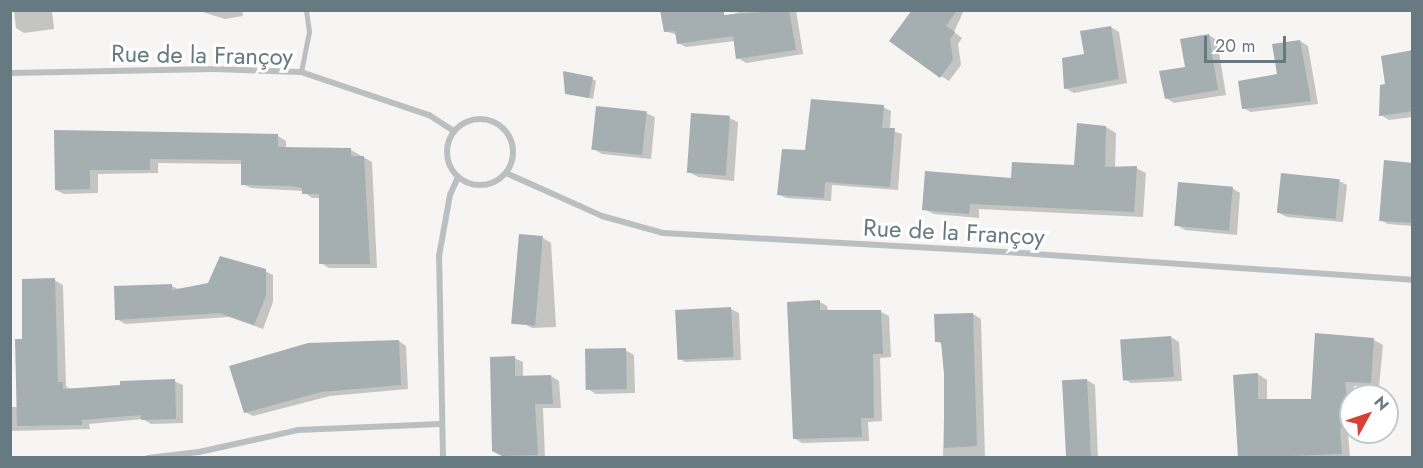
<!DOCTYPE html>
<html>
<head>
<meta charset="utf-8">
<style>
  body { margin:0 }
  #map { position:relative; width:1423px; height:468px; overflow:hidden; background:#f6f5f3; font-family:Jost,sans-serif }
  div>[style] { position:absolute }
  .shadow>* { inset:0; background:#0003 }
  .building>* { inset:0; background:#a5aeb1; transform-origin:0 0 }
  .lane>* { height:4.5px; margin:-2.25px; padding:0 2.25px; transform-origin:2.25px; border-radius:2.25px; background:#bac0c2 }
  .street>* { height:6px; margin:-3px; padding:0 3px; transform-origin:3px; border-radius:3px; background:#bac0c2 }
  .street>.ring { margin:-3px; padding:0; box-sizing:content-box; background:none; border:6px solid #bac0c2; border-radius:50% }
  span { translate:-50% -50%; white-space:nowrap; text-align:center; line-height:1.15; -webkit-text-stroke:6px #fff; paint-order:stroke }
  .street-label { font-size:24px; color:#677981 }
  .frame { position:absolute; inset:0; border:12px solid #677981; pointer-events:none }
  .north { position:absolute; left:1339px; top:384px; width:60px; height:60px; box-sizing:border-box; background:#fff; border:2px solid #c2c9cd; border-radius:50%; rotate:50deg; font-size:16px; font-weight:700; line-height:24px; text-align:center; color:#677981 }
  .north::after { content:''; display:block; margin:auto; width:21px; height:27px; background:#d64133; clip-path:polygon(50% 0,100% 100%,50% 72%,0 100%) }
  .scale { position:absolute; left:1204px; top:36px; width:82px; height:27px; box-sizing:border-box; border:3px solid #677981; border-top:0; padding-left:8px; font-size:18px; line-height:21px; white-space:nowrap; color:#677981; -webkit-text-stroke:4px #fff; paint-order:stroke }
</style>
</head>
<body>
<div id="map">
  <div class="shadow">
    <div style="clip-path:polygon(14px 10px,52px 10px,54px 29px,24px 33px,16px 28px)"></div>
    <div style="clip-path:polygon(242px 10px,243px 16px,225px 19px,196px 10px)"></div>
    <div style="clip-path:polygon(748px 10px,796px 10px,803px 54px,746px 63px,738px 58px,735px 41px,686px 47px,678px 43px,677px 35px,665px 31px)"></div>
    <div style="clip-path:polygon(914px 10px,964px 10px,954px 32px,962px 38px,958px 44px,961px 65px,949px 81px,941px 76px)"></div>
    <div style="clip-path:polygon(1111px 27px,1119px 32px,1127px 83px,1074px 93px,1065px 88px,1086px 55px)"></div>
    <div style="clip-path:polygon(1209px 35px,1217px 40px,1226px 95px,1174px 103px,1166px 98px)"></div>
    <div style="clip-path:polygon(1300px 41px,1308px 46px,1318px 104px,1251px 112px,1243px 108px,1278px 75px)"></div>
    <div style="clip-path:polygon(1412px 53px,1412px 117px,1389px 120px,1381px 115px,1387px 86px)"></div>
    <div style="clip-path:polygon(592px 79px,596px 81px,593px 99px,566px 93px)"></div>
    <div style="clip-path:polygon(883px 107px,891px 111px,890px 130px,902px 134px,898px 190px,832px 185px,831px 201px,786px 198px,778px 194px,807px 152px)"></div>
    <div style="clip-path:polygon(646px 113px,655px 117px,651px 159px,602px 154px,594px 149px)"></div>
    <div style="clip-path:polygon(729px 118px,738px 122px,734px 181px,698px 177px,689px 172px)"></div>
    <div style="clip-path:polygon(1106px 127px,1116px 133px,1115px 169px,1136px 168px,1146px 173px,1143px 217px,979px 209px,979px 218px,934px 214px,924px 209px,1013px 180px,1076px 166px)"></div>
    <div style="clip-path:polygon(56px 131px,278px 136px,286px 141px,286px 148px,351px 150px,372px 162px,377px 268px,329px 268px,321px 263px,321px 198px,312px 198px,303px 191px,251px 188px,243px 184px,243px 164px,158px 163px,158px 173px,98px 174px,98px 193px,64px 194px,56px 190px)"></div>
    <div style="clip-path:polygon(1412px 164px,1412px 226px,1388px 224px,1380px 220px)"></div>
    <div style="clip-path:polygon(1339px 181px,1347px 185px,1343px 222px,1287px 217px,1279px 213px)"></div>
    <div style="clip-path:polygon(1232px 188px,1240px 193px,1237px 235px,1185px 230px,1177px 225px)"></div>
    <div style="clip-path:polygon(543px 238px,551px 243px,556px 327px,532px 328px,523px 323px)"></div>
    <div style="clip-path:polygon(265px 271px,273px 275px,273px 302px,263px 329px,229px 317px,125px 324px,117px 319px,172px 286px,180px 290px)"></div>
    <div style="clip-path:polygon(54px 280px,63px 285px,66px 386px,71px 390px,174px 381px,183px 385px,183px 423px,151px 424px,143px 419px,89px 424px,90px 429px,10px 431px,10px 407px,26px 407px,23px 341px)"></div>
    <div style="clip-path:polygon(820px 302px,827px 306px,828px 312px,881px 312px,889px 316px,891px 357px,880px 358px,882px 421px,868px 422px,869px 441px,802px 443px,794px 438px)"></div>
    <div style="clip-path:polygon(731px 309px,739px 313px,741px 360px,685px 362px,677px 357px)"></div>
    <div style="clip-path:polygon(973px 314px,981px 319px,985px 458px,943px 458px,945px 374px,943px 345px,937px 341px)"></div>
    <div style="clip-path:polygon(1171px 337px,1179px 342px,1182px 381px,1131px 383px,1123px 378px)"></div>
    <div style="clip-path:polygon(1374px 340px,1383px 345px,1379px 387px,1354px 386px,1351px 432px,1357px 432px,1348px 433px,1350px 458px,1240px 458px,1258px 374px,1267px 380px,1267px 401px,1313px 401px)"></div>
    <div style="clip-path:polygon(399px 341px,406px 346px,408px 389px,330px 396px,253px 416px,245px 412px)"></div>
    <div style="clip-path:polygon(625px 350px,634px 355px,635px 393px,596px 394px,588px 389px)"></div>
    <div style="clip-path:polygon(514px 358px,523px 362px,523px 377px,551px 376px,559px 381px,561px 408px,543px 408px,545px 458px,507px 458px,494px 450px)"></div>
    <div style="clip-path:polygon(1087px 380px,1095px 385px,1098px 458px,1067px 458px)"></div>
  </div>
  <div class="building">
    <div style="clip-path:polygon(660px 10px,724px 10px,724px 15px,789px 10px,796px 50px,736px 59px,733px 36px,677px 44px,675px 31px,664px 32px)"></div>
    <div style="clip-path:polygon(912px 10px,957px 10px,946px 26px,955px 32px,950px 39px,953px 60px,940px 78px,889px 41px)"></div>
    <div style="clip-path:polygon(1111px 26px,1119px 79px,1064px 89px,1062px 58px,1084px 54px,1080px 31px)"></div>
    <div style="clip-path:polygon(1209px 34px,1218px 90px,1165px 99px,1159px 71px,1185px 67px,1180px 39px)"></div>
    <div style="clip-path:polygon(1300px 40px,1311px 101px,1242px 109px,1238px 81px,1277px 74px,1272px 44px)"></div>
    <div style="clip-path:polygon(1413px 50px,1413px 111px,1379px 116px,1380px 85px,1385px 84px,1381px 56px)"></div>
    <div style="clip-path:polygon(563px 71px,593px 77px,589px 98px,565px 94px)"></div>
    <div style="clip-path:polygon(811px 99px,884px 105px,882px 128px,895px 128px,890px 187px,825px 182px,824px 198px,777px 195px,782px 149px,805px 150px)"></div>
    <div style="left:596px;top:106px;width:51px;height:44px;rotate:6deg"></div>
    <div style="left:691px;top:113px;width:39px;height:60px;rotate:4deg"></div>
    <div style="clip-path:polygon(1077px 123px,1106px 126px,1105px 167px,1137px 166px,1134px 212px,970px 204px,969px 214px,922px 210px,925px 171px,1011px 178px,1012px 162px,1074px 165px)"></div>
    <div style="clip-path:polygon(54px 130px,278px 134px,278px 147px,351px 148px,351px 156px,364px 156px,370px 264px,319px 264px,319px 194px,302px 194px,302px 188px,291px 186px,241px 185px,241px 160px,150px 159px,150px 170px,90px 170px,90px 189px,55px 190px)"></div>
    <div style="clip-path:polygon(1384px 160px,1413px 163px,1413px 223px,1379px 221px)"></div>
    <div style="left:1281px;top:173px;width:59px;height:40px;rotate:6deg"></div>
    <div style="left:1178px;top:182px;width:55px;height:44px;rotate:5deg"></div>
    <div style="left:519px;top:234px;width:24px;height:90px;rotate:5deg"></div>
    <div style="clip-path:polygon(220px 256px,266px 269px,266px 296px,254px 325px,220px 313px,115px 320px,114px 286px,172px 284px,172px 290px,208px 283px)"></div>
    <div style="clip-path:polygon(55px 278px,58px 382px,63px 382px,63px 389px,120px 385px,120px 381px,175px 379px,176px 419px,141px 420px,141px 415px,82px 420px,82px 425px,17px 426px,15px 339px,22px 339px,22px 279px)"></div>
    <div style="clip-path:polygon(820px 300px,820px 310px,881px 310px,883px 354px,873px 354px,874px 418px,861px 418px,862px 437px,793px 439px,787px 302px)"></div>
    <div style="left:731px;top:307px;width:50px;height:56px;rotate:87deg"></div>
    <div style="clip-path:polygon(973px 313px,977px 446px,944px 448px,944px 374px,941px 342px,935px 342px,934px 314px)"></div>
    <div style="clip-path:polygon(1315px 333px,1374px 338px,1371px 383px,1345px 382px,1350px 427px,1340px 428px,1342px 454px,1238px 458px,1233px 375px,1258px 373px,1258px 399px,1311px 399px)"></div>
    <div style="left:1171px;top:336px;width:41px;height:51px;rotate:86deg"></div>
    <div style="clip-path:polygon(399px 340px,401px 385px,321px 392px,244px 413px,229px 366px,308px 343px)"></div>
    <div style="left:626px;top:348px;width:41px;height:41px;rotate:89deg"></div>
    <div style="clip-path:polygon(515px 356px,515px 376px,551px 375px,553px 404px,535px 404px,538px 455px,502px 456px,492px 451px,490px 357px)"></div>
    <div style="left:1087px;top:379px;width:79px;height:25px;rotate:87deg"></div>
  </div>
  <div class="lane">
    <div style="left:301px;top:72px;width:41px;rotate:-78.7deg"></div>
    <div style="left:309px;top:32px;width:22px;rotate:-98deg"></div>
  </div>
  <div class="street">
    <div style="left:10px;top:73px;width:204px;rotate:-1.1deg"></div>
    <div style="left:214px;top:69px;width:87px;rotate:2deg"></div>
    <div style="left:301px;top:72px;width:135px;rotate:18.6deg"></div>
    <div style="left:429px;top:115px;width:30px;rotate:33deg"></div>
    <div class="ring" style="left:447px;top:119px;width:60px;height:60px"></div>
    <div style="left:506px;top:173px;width:105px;rotate:24.1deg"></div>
    <div style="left:602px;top:216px;width:63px;rotate:15.6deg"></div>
    <div style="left:663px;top:233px;width:372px;rotate:3.2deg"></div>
    <div style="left:1034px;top:254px;width:379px;rotate:3.9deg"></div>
    <div style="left:148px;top:458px;width:51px;rotate:-6.7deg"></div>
    <div style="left:199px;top:452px;width:101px;rotate:-12.5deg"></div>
    <div style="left:298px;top:430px;width:143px;rotate:-2.4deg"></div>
    <div style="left:443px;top:458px;width:202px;rotate:-91.1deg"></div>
    <div style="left:439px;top:256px;width:62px;rotate:-79.8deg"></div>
    <div style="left:450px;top:195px;width:20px;rotate:-66deg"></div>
  </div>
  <div class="street-label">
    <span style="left:202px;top:55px;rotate:1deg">Rue de la Françoy</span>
    <span style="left:954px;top:232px;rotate:3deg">Rue de la Françoy</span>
  </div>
  <div class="frame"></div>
  <div class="north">N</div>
  <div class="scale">20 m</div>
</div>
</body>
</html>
